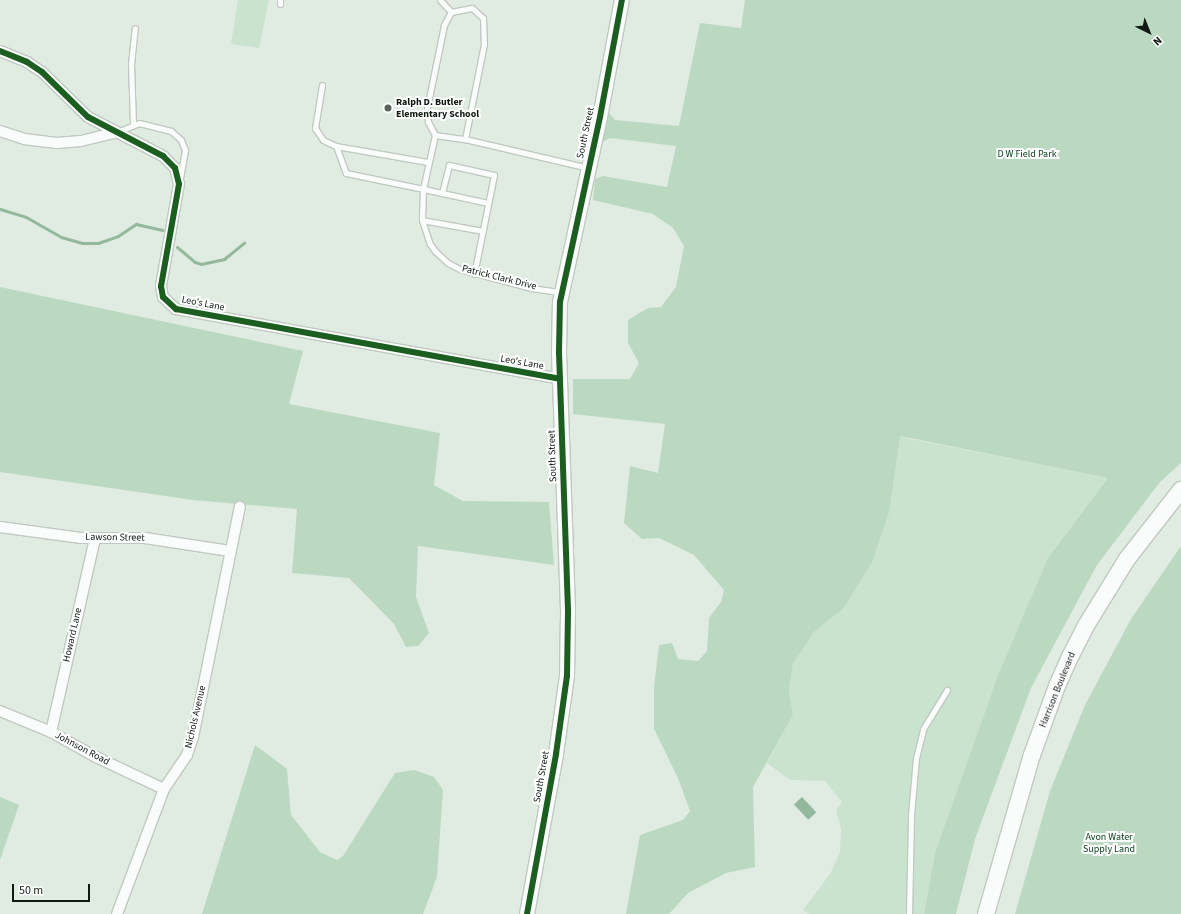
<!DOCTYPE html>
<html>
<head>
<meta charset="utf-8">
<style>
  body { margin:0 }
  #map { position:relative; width:1181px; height:914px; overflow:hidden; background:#e0ece2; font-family:"Source Sans 3",sans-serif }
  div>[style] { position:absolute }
  .green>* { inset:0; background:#c9e3ce }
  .forest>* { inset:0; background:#bbd9c0 }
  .water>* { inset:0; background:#94b89b; transform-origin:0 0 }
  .stream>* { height:3px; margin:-1.5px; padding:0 1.5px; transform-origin:1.5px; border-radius:1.5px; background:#94b89b }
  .roads { filter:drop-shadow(1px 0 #c0c9c1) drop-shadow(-1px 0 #c0c9c1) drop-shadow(0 1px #c0c9c1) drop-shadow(0 -1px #c0c9c1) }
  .lane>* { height:5px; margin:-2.5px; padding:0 2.5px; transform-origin:2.5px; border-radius:2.5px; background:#fafcfb }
  .street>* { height:10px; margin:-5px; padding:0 5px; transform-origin:5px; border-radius:5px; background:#fafcfb }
  .secondary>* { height:14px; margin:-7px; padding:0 7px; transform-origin:7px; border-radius:7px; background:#fafcfb }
  .primary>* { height:16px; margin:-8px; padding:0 8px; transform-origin:8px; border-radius:8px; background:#fafcfb }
  .cycleway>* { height:6px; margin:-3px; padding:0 3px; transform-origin:3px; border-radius:3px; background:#1b5e20 }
  .dots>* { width:11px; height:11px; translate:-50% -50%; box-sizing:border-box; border:2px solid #fff; border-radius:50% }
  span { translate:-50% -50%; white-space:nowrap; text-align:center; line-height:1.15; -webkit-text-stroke:4px #fff; paint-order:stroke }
  .poi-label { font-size:10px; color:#101812; font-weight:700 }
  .left { translate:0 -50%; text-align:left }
  .street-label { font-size:10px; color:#101812 }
  .park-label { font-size:10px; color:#053b19 }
  .north { position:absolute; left:1129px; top:12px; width:40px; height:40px; -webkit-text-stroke:3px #fff; paint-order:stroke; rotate:137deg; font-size:11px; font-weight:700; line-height:16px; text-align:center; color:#101812 }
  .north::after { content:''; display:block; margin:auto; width:14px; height:18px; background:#101812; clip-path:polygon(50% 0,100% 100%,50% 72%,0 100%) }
  .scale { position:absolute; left:12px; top:884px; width:78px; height:18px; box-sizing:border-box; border:2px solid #101812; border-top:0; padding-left:5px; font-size:12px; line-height:14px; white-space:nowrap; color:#101812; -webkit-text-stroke:3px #fff; paint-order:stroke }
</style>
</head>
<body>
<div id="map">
  <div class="green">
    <div style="clip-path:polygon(238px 0,269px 0,259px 48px,231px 44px)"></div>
    <div style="clip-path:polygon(818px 409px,911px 439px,1109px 478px,1048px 558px,935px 853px,924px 914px,809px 914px,803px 910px,830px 874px,840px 852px,841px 829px,836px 810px,842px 802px,825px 781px,790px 780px,767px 763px,793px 715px,789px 690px,793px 664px,814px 632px,843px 609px)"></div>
  </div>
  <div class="forest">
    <div style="clip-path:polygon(745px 0,1181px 0,1181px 463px,1160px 482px,1097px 565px,1031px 688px,975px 839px,956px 914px,924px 914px,935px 853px,999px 673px,1048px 558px,1108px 478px,900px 436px,889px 512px,872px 562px,843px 609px,814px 632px,793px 664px,789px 690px,793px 715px,753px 787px,755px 867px,726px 873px,688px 893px,669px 914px,626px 914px,640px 835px,683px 820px,690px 811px,678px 778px,654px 729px,654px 687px,659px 645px,672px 643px,678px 659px,698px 661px,707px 651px,709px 618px,721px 602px,724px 590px,694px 555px,659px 538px,642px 539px,624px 523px,630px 466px,658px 473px,665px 424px,573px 414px,573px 379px,630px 379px,639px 363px,628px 343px,628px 320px,648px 308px,661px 307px,676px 287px,684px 246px,673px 228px,653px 214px,593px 200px,595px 179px,603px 176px,667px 187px,676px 146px,610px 138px,602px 142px,609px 113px,615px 120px,679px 126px,700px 23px,741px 28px)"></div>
    <div style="clip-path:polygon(0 287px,303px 351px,289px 404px,440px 433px,434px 485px,463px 501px,549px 502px,554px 565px,418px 546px,416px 597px,429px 633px,418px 646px,406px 647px,394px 624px,349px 578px,292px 573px,297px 509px,193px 500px,0 472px)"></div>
    <div style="clip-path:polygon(1181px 546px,1181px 914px,1015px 914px,1050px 791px,1085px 705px,1131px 619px)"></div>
    <div style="clip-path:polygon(255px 745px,287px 769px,291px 815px,320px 852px,337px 860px,343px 856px,395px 773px,414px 770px,434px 777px,443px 790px,437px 877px,423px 914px,202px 914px)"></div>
    <div style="clip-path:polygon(0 797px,19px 805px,0 860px)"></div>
  </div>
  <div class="water">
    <div style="left:802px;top:797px;width:21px;height:11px;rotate:47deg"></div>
  </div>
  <div class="stream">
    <div style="left:0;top:209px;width:27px;rotate:17deg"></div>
    <div style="left:26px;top:217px;width:40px;rotate:29.7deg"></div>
    <div style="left:61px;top:237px;width:22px;rotate:16deg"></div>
    <div style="left:82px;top:243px;width:16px"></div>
    <div style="left:98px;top:243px;width:21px;rotate:-19deg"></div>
    <div style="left:118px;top:236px;width:22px;rotate:-34deg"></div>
    <div style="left:136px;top:224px;width:27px;rotate:13deg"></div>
    <div style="left:177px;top:247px;width:23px;rotate:40deg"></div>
    <div style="left:195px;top:262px;width:6px;rotate:18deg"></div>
    <div style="left:201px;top:264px;width:24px;rotate:-12deg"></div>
    <div style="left:224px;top:259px;width:26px;rotate:-39deg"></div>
  </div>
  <div class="roads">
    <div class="lane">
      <div style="left:440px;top:0;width:16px;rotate:47deg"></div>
      <div style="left:280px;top:4px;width:4px;rotate:-90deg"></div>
      <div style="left:322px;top:85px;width:44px;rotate:99.2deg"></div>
      <div style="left:315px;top:128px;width:14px;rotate:56deg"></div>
      <div style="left:323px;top:140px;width:14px;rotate:25deg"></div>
      <div style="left:336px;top:146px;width:29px;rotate:70deg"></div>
      <div style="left:346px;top:173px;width:79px;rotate:11.7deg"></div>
      <div style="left:423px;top:189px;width:55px;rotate:-77.5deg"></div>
      <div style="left:435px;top:135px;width:15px;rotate:-118deg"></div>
      <div style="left:428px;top:122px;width:14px;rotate:-94deg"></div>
      <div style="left:427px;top:108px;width:85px;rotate:-78.4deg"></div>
      <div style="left:444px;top:25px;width:15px;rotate:-62deg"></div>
      <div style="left:451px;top:12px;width:21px;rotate:-11deg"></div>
      <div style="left:472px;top:8px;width:15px;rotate:42deg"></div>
      <div style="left:483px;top:18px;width:26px;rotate:88deg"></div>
      <div style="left:484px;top:44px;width:97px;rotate:101.3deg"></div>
      <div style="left:133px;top:124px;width:60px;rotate:-91.9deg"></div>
      <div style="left:131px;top:64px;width:36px;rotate:-84deg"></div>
      <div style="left:117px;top:132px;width:24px;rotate:-22deg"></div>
      <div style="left:139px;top:123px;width:33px;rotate:14deg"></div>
      <div style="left:171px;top:131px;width:13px;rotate:42deg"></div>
      <div style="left:181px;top:140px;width:11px;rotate:68deg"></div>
      <div style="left:185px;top:150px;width:28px;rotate:100deg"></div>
      <div style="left:435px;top:135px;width:30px;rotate:8deg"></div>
      <div style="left:465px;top:139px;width:127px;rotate:13.2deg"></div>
      <div style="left:336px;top:146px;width:93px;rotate:9.9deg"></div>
      <div style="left:442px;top:193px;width:29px;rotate:-76deg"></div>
      <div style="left:449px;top:165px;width:46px;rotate:12.5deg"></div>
      <div style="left:494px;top:175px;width:101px;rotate:101.4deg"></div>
      <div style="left:488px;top:203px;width:66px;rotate:-167.8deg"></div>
      <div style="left:423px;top:189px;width:31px;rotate:92deg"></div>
      <div style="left:422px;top:220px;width:25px;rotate:72deg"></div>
      <div style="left:430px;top:244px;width:9px;rotate:54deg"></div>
      <div style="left:435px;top:251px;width:18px;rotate:43deg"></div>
      <div style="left:448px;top:263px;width:13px;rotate:27deg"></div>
      <div style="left:460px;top:269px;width:73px;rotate:15deg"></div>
      <div style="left:531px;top:288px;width:30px;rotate:8deg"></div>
      <div style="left:422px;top:220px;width:62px;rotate:10.2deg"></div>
      <div style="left:909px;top:914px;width:99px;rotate:-88.8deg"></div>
      <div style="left:911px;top:815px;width:57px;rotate:-85deg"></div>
      <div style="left:916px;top:758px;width:30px;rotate:-76deg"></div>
      <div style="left:923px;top:729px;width:46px;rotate:-58.4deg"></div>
    </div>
    <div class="street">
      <div style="left:0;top:51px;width:29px;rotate:22deg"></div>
      <div style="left:27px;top:62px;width:18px;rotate:34deg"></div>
      <div style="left:42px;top:72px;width:64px;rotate:44.4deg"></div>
      <div style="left:88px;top:117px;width:85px;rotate:27.5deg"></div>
      <div style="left:163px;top:156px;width:17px;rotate:45deg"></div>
      <div style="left:175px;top:168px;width:16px;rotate:76deg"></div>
      <div style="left:179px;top:184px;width:104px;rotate:100deg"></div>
      <div style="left:161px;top:286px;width:11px;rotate:80deg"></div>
      <div style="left:163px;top:297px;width:18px;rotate:43deg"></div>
      <div style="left:176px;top:309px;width:390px;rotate:10.3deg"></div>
      <div style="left:0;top:131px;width:25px;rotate:18deg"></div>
      <div style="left:24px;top:139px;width:33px;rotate:7deg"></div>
      <div style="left:57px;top:143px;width:24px;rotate:-5deg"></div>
      <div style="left:81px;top:141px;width:36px;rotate:-14deg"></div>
      <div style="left:0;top:527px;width:82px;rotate:7.7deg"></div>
      <div style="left:81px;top:538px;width:64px"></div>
      <div style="left:145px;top:538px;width:86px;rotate:8.7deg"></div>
      <div style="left:0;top:711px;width:55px;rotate:22.4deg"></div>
      <div style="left:51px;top:732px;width:51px;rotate:29.1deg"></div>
      <div style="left:96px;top:757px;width:75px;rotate:25.2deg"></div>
      <div style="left:51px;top:732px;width:198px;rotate:-77.2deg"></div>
      <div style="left:117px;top:914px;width:134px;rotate:-69.4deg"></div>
      <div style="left:164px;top:789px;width:41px;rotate:-55.9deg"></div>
      <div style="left:187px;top:755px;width:19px;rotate:-72deg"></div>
      <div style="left:193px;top:737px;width:235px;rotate:-78.5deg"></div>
    </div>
    <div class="secondary">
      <div style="left:527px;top:914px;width:163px;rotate:-79.7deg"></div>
      <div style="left:556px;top:754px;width:79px;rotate:-82deg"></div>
      <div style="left:567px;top:676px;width:66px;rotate:-89.1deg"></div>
      <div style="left:568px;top:610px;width:258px;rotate:-92deg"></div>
      <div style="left:559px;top:352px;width:50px;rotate:-88.9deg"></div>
      <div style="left:560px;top:302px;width:189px;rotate:-77.8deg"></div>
      <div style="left:600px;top:117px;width:119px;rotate:-79.4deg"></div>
    </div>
    <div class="primary">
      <div style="left:986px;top:914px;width:166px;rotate:-73.9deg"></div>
      <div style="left:1032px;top:755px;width:73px;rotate:-70.1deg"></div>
      <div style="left:1057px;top:686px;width:34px;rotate:-66deg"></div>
      <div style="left:1071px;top:655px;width:35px;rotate:-63deg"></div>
      <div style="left:1087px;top:624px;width:76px;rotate:-58.4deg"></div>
      <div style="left:1127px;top:559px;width:88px;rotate:-52deg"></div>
    </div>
  </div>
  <div class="cycleway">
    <div style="left:0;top:51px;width:29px;rotate:22deg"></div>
    <div style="left:27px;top:62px;width:18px;rotate:34deg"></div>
    <div style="left:42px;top:72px;width:64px;rotate:44.4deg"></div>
    <div style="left:88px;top:117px;width:85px;rotate:27.5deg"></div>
    <div style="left:163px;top:156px;width:17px;rotate:45deg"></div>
    <div style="left:175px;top:168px;width:16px;rotate:76deg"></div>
    <div style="left:179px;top:184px;width:104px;rotate:100deg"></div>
    <div style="left:161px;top:286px;width:11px;rotate:80deg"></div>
    <div style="left:163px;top:297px;width:18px;rotate:43deg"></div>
    <div style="left:176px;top:309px;width:390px;rotate:10.3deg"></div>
    <div style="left:527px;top:914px;width:163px;rotate:-79.7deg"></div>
    <div style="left:556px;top:754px;width:79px;rotate:-82deg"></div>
    <div style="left:567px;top:676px;width:66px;rotate:-89.1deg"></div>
    <div style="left:568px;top:610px;width:258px;rotate:-92deg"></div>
    <div style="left:559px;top:352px;width:50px;rotate:-88.9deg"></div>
    <div style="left:560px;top:302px;width:189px;rotate:-77.8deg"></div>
    <div style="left:600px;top:117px;width:119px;rotate:-79.4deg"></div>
  </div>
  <div class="dots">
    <div style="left:388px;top:108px;background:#59625b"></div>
  </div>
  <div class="poi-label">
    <span class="left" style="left:396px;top:108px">Ralph D. Butler<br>Elementary School</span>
  </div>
  <div class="street-label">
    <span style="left:586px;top:133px;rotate:-78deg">South Street</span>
    <span style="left:499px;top:278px;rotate:14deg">Patrick Clark Drive</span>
    <span style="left:203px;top:304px;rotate:11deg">Leo's Lane</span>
    <span style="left:522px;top:363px;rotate:10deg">Leo's Lane</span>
    <span style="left:553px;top:456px;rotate:-92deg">South Street</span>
    <span style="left:115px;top:538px;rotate:1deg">Lawson Street</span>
    <span style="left:73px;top:635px;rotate:-77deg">Howard Lane</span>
    <span style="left:1058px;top:690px;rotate:-68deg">Harrison Boulevard</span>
    <span style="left:196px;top:717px;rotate:-77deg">Nichols Avenue</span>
    <span style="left:82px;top:749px;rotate:28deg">Johnson Road</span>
    <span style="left:542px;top:777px;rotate:-80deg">South Street</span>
  </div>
  <div class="park-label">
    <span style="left:1027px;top:155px">D W Field Park</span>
    <span style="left:1109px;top:843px">Avon Water<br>Supply Land</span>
  </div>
  <div class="north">N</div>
  <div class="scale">50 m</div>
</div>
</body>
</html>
